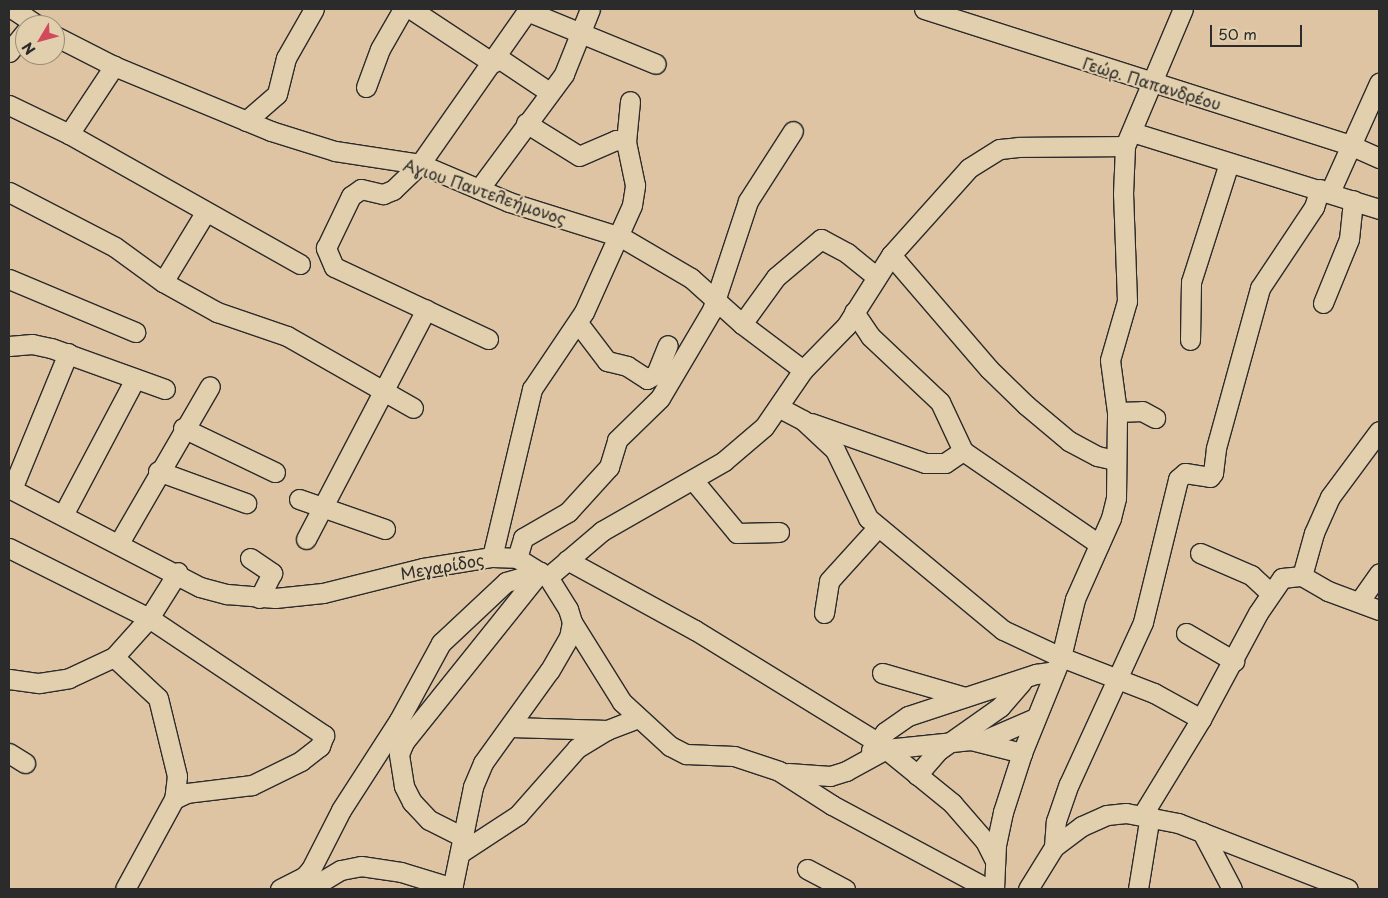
<!DOCTYPE html>
<html>
<head>
<meta charset="utf-8">
<style>
  body { margin:0 }
  #map { position:relative; width:1388px; height:898px; overflow:hidden; background:#dfc4a3; font-family:"Playpen Sans",sans-serif }
  div>[style] { position:absolute }
  .roads { filter:drop-shadow(1px 0 #2b2b2b) drop-shadow(-1px 0 #2b2b2b) drop-shadow(0 1px #2b2b2b) drop-shadow(0 -1px #2b2b2b) }
  .minor>* { height:19px; margin:-9.5px; padding:0 9.5px; transform-origin:9.5px; border-radius:9.5px; background:#e2cfad }
  span { translate:-50% -50%; white-space:nowrap; text-align:center; line-height:1.15; -webkit-text-stroke:4px #e2cfad; paint-order:stroke }
  .street-label { font-size:16px; color:#2b2b2b }
  .frame { position:absolute; inset:0; border:10px solid #2b2b2b; pointer-events:none }
  .north { position:absolute; left:15px; top:15px; width:50px; height:50px; box-sizing:border-box; background:#e2cfad; border:1px solid #998d79; border-radius:50%; rotate:233deg; font-size:14px; font-weight:700; line-height:20px; text-align:center; color:#2b2b2b }
  .north::after { content:''; display:block; margin:auto; width:18px; height:22px; background:#d1495b; clip-path:polygon(50% 0,100% 100%,50% 72%,0 100%) }
  .scale { position:absolute; left:1210px; top:25px; width:92px; height:22px; box-sizing:border-box; border:2px solid #2b2b2b; border-top:0; padding-left:6px; font-size:15px; line-height:18px; white-space:nowrap; color:#2b2b2b; -webkit-text-stroke:4px #e2cfad; paint-order:stroke }
</style>
</head>
<body>
<div id="map">
  <div class="roads">
    <div class="minor">
      <div style="left:13px;top:9px;width:29px;rotate:34deg"></div>
      <div style="left:411px;top:9px;width:98px;rotate:33.4deg"></div>
      <div style="left:924px;top:9px;width:447px;rotate:17.7deg"></div>
      <div style="left:1350px;top:145px;width:32px;rotate:24deg"></div>
      <div style="left:55px;top:36px;width:66px;rotate:27deg"></div>
      <div style="left:114px;top:66px;width:170px;rotate:22.5deg"></div>
      <div style="left:271px;top:131px;width:67px;rotate:17.4deg"></div>
      <div style="left:335px;top:151px;width:86px;rotate:8.7deg"></div>
      <div style="left:420px;top:164px;width:97px;rotate:23.1deg"></div>
      <div style="left:509px;top:202px;width:117px;rotate:17.4deg"></div>
      <div style="left:621px;top:237px;width:81px;rotate:30.4deg"></div>
      <div style="left:691px;top:278px;width:69px;rotate:42deg"></div>
      <div style="left:742px;top:324px;width:76px;rotate:37deg"></div>
      <div style="left:9px;top:52px;width:26px;rotate:-51deg"></div>
      <div style="left:497px;top:57px;width:63px;rotate:33.9deg"></div>
      <div style="left:366px;top:87px;width:40px;rotate:-69.8deg"></div>
      <div style="left:380px;top:49px;width:46px;rotate:-60.1deg"></div>
      <div style="left:9px;top:105px;width:67px;rotate:25.8deg"></div>
      <div style="left:69px;top:134px;width:265px;rotate:29.4deg"></div>
      <div style="left:246px;top:121px;width:41px;rotate:-41.1deg"></div>
      <div style="left:277px;top:94px;width:37px;rotate:-76deg"></div>
      <div style="left:286px;top:58px;width:56px;rotate:-60.3deg"></div>
      <div style="left:526px;top:123px;width:62px;rotate:31.9deg"></div>
      <div style="left:579px;top:156px;width:40px;rotate:-23.4deg"></div>
      <div style="left:616px;top:140px;width:10px;rotate:11deg"></div>
      <div style="left:1132px;top:132px;width:259px;rotate:17.3deg"></div>
      <div style="left:69px;top:134px;width:82px;rotate:-56.5deg"></div>
      <div style="left:479px;top:189px;width:143px;rotate:-53.5deg"></div>
      <div style="left:564px;top:74px;width:70px;rotate:-68.2deg"></div>
      <div style="left:9px;top:192px;width:119px;rotate:27.4deg"></div>
      <div style="left:115px;top:247px;width:59px;rotate:36.1deg"></div>
      <div style="left:163px;top:282px;width:62px;rotate:29.1deg"></div>
      <div style="left:217px;top:312px;width:74px;rotate:18.9deg"></div>
      <div style="left:287px;top:336px;width:145px;rotate:29.7deg"></div>
      <div style="left:1330px;top:192px;width:120px;rotate:-65.8deg"></div>
      <div style="left:891px;top:255px;width:150px;rotate:49.3deg"></div>
      <div style="left:989px;top:369px;width:52px;rotate:44.2deg"></div>
      <div style="left:1026px;top:405px;width:56px;rotate:39.9deg"></div>
      <div style="left:1069px;top:441px;width:32px;rotate:28deg"></div>
      <div style="left:1097px;top:456px;width:17px;rotate:13deg"></div>
      <div style="left:9px;top:279px;width:137px;rotate:22.8deg"></div>
      <div style="left:163px;top:282px;width:81px;rotate:-58.7deg"></div>
      <div style="left:1323px;top:303px;width:69px;rotate:-67.9deg"></div>
      <div style="left:1349px;top:239px;width:39px;rotate:-84deg"></div>
      <div style="left:854px;top:312px;width:29px;rotate:56deg"></div>
      <div style="left:870px;top:336px;width:96px;rotate:43.3deg"></div>
      <div style="left:940px;top:402px;width:54px;rotate:64.9deg"></div>
      <div style="left:963px;top:451px;width:165px;rotate:34.4deg"></div>
      <div style="left:578px;top:323px;width:48px;rotate:52.7deg"></div>
      <div style="left:607px;top:361px;width:21px;rotate:14deg"></div>
      <div style="left:627px;top:366px;width:24px;rotate:33deg"></div>
      <div style="left:647px;top:379px;width:10px;rotate:-29deg"></div>
      <div style="left:656px;top:374px;width:31px;rotate:-68deg"></div>
      <div style="left:742px;top:324px;width:58px;rotate:-54.1deg"></div>
      <div style="left:776px;top:277px;width:59px;rotate:-40.2deg"></div>
      <div style="left:821px;top:239px;width:30px;rotate:28deg"></div>
      <div style="left:847px;top:253px;width:36px;rotate:39deg"></div>
      <div style="left:488px;top:339px;width:170px;rotate:-154.9deg"></div>
      <div style="left:334px;top:267px;width:21px;rotate:-113deg"></div>
      <div style="left:326px;top:248px;width:58px;rotate:-64.3deg"></div>
      <div style="left:351px;top:196px;width:12px;rotate:-35deg"></div>
      <div style="left:361px;top:189px;width:23px;rotate:13deg"></div>
      <div style="left:383px;top:194px;width:11px;rotate:-22deg"></div>
      <div style="left:393px;top:190px;width:37px;rotate:-44deg"></div>
      <div style="left:420px;top:164px;width:187px;rotate:-55deg"></div>
      <div style="left:527px;top:11px;width:139px;rotate:22.3deg"></div>
      <div style="left:1190px;top:340px;width:58px;rotate:-89deg"></div>
      <div style="left:1191px;top:282px;width:125px;rotate:-72.3deg"></div>
      <div style="left:9px;top:346px;width:23px;rotate:-5deg"></div>
      <div style="left:32px;top:344px;width:19px;rotate:12deg"></div>
      <div style="left:51px;top:348px;width:121px;rotate:19.8deg"></div>
      <div style="left:780px;top:408px;width:26px;rotate:28deg"></div>
      <div style="left:803px;top:420px;width:44px;rotate:43.2deg"></div>
      <div style="left:835px;top:450px;width:76px;rotate:64.1deg"></div>
      <div style="left:868px;top:518px;width:175px;rotate:39.7deg"></div>
      <div style="left:1003px;top:630px;width:64px;rotate:25deg"></div>
      <div style="left:1061px;top:657px;width:100px;rotate:21.2deg"></div>
      <div style="left:1154px;top:693px;width:54px;rotate:29deg"></div>
      <div style="left:1117px;top:412px;width:25px;rotate:-2deg"></div>
      <div style="left:1142px;top:411px;width:15px;rotate:28deg"></div>
      <div style="left:811px;top:423px;width:121px;rotate:19.3deg"></div>
      <div style="left:925px;top:463px;width:20px"></div>
      <div style="left:945px;top:463px;width:22px;rotate:-34deg"></div>
      <div style="left:183px;top:428px;width:102px;rotate:25.6deg"></div>
      <div style="left:158px;top:471px;width:94px;rotate:20deg"></div>
      <div style="left:693px;top:480px;width:69px;rotate:50.3deg"></div>
      <div style="left:737px;top:533px;width:42px;rotate:-1.4deg"></div>
      <div style="left:9px;top:488px;width:215px;rotate:27.4deg"></div>
      <div style="left:200px;top:587px;width:28px;rotate:15deg"></div>
      <div style="left:227px;top:594px;width:48px;rotate:4.8deg"></div>
      <div style="left:275px;top:598px;width:48px;rotate:-5.9deg"></div>
      <div style="left:323px;top:593px;width:103px;rotate:-14deg"></div>
      <div style="left:423px;top:568px;width:70px;rotate:-9.1deg"></div>
      <div style="left:492px;top:557px;width:25px;rotate:2deg"></div>
      <div style="left:517px;top:558px;width:36px;rotate:32deg"></div>
      <div style="left:548px;top:577px;width:38px;rotate:58deg"></div>
      <div style="left:568px;top:609px;width:14px;rotate:73deg"></div>
      <div style="left:572px;top:622px;width:15px;rotate:101deg"></div>
      <div style="left:569px;top:637px;width:39px;rotate:120deg"></div>
      <div style="left:549px;top:671px;width:113px;rotate:125.7deg"></div>
      <div style="left:483px;top:763px;width:26px;rotate:113deg"></div>
      <div style="left:473px;top:787px;width:104px;rotate:101.6deg"></div>
      <div style="left:12px;top:489px;width:147px;rotate:-67.6deg"></div>
      <div style="left:299px;top:499px;width:91px;rotate:19.2deg"></div>
      <div style="left:63px;top:515px;width:154px;rotate:-62.1deg"></div>
      <div style="left:306px;top:539px;width:259px;rotate:-62.4deg"></div>
      <div style="left:119px;top:543px;width:181px;rotate:-59.9deg"></div>
      <div style="left:9px;top:548px;width:157px;rotate:26.6deg"></div>
      <div style="left:149px;top:618px;width:211px;rotate:33.8deg"></div>
      <div style="left:324px;top:735px;width:12px;rotate:110deg"></div>
      <div style="left:320px;top:746px;width:24px;rotate:142deg"></div>
      <div style="left:301px;top:761px;width:55px;rotate:153.9deg"></div>
      <div style="left:252px;top:785px;width:65px;rotate:173deg"></div>
      <div style="left:187px;top:793px;width:14px;rotate:155deg"></div>
      <div style="left:1200px;top:553px;width:56px;rotate:23.3deg"></div>
      <div style="left:1251px;top:575px;width:26px;rotate:43deg"></div>
      <div style="left:492px;top:557px;width:173px;rotate:-76.6deg"></div>
      <div style="left:532px;top:389px;width:93px;rotate:-56deg"></div>
      <div style="left:584px;top:312px;width:117px;rotate:-65.8deg"></div>
      <div style="left:632px;top:205px;width:20px;rotate:-81deg"></div>
      <div style="left:635px;top:185px;width:44px;rotate:-101.8deg"></div>
      <div style="left:626px;top:142px;width:41px;rotate:-84.4deg"></div>
      <div style="left:250px;top:558px;width:27px;rotate:34deg"></div>
      <div style="left:272px;top:573px;width:28px;rotate:117deg"></div>
      <div style="left:517px;top:558px;width:21px;rotate:-73deg"></div>
      <div style="left:523px;top:538px;width:52px;rotate:-30deg"></div>
      <div style="left:568px;top:512px;width:61px;rotate:-47.7deg"></div>
      <div style="left:609px;top:467px;width:28px;rotate:-73deg"></div>
      <div style="left:617px;top:440px;width:60px;rotate:-44.3deg"></div>
      <div style="left:660px;top:398px;width:102px;rotate:-59.4deg"></div>
      <div style="left:712px;top:310px;width:115px;rotate:-71.7deg"></div>
      <div style="left:748px;top:201px;width:83px;rotate:-57.3deg"></div>
      <div style="left:567px;top:560px;width:146px;rotate:28.7deg"></div>
      <div style="left:695px;top:630px;width:214px;rotate:31.6deg"></div>
      <div style="left:877px;top:742px;width:97px;rotate:39.1deg"></div>
      <div style="left:952px;top:803px;width:50px;rotate:49deg"></div>
      <div style="left:985px;top:841px;width:22px;rotate:63deg"></div>
      <div style="left:1302px;top:576px;width:45px;rotate:-74.4deg"></div>
      <div style="left:1314px;top:533px;width:39px;rotate:-66deg"></div>
      <div style="left:1330px;top:497px;width:82px;rotate:-53.4deg"></div>
      <div style="left:548px;top:577px;width:71px;rotate:-40.4deg"></div>
      <div style="left:602px;top:531px;width:141px;rotate:-29.8deg"></div>
      <div style="left:724px;top:461px;width:52px;rotate:-40.4deg"></div>
      <div style="left:764px;top:427px;width:69px;rotate:-55.6deg"></div>
      <div style="left:803px;top:370px;width:62px;rotate:-45.7deg"></div>
      <div style="left:846px;top:326px;width:84px;rotate:-57.6deg"></div>
      <div style="left:891px;top:255px;width:117px;rotate:-48.1deg"></div>
      <div style="left:969px;top:168px;width:36px;rotate:-32deg"></div>
      <div style="left:1000px;top:149px;width:18px;rotate:-6deg"></div>
      <div style="left:1018px;top:147px;width:107px;rotate:-0.5deg"></div>
      <div style="left:1359px;top:602px;width:35px;rotate:-55deg"></div>
      <div style="left:824px;top:613px;width:32px;rotate:-81deg"></div>
      <div style="left:829px;top:581px;width:73px;rotate:-47.8deg"></div>
      <div style="left:572px;top:622px;width:94px;rotate:58deg"></div>
      <div style="left:622px;top:702px;width:65px;rotate:42.5deg"></div>
      <div style="left:670px;top:746px;width:18px;rotate:27deg"></div>
      <div style="left:686px;top:754px;width:48px;rotate:2.4deg"></div>
      <div style="left:734px;top:756px;width:47px;rotate:18.4deg"></div>
      <div style="left:779px;top:771px;width:63px;rotate:32.7deg"></div>
      <div style="left:832px;top:805px;width:177px;rotate:28.3deg"></div>
      <div style="left:1186px;top:633px;width:56px;rotate:30.3deg"></div>
      <div style="left:114px;top:657px;width:60px;rotate:43deg"></div>
      <div style="left:158px;top:698px;width:80px;rotate:76.3deg"></div>
      <div style="left:177px;top:776px;width:23px;rotate:97deg"></div>
      <div style="left:174px;top:799px;width:102px;rotate:118.6deg"></div>
      <div style="left:882px;top:673px;width:86px;rotate:16.1deg"></div>
      <div style="left:9px;top:679px;width:30px;rotate:8deg"></div>
      <div style="left:39px;top:683px;width:30px;rotate:-9deg"></div>
      <div style="left:69px;top:678px;width:50px;rotate:-25deg"></div>
      <div style="left:114px;top:657px;width:52px;rotate:-48.1deg"></div>
      <div style="left:149px;top:618px;width:54px;rotate:-57.8deg"></div>
      <div style="left:511px;top:727px;width:96px;rotate:1.8deg"></div>
      <div style="left:607px;top:730px;width:31px;rotate:-21deg"></div>
      <div style="left:982px;top:741px;width:58px;rotate:-23.5deg"></div>
      <div style="left:871px;top:750px;width:23px;rotate:-52deg"></div>
      <div style="left:885px;top:732px;width:28px;rotate:-35deg"></div>
      <div style="left:908px;top:716px;width:135px;rotate:-18.2deg"></div>
      <div style="left:1036px;top:674px;width:19px;rotate:-9deg"></div>
      <div style="left:9px;top:753px;width:19px;rotate:32deg"></div>
      <div style="left:788px;top:773px;width:42px;rotate:4.1deg"></div>
      <div style="left:830px;top:776px;width:17px;rotate:-17deg"></div>
      <div style="left:846px;top:771px;width:46px;rotate:-28.8deg"></div>
      <div style="left:886px;top:749px;width:85px;rotate:-6deg"></div>
      <div style="left:971px;top:740px;width:53px;rotate:14.3deg"></div>
      <div style="left:917px;top:775px;width:33px;rotate:-49deg"></div>
      <div style="left:939px;top:750px;width:75px;rotate:-35.2deg"></div>
      <div style="left:1000px;top:707px;width:33px;rotate:-49deg"></div>
      <div style="left:1143px;top:814px;width:111px;rotate:-58.6deg"></div>
      <div style="left:1201px;top:719px;width:120px;rotate:-61.7deg"></div>
      <div style="left:1258px;top:613px;width:42px;rotate:-55.6deg"></div>
      <div style="left:1282px;top:578px;width:20px;rotate:-6deg"></div>
      <div style="left:1302px;top:576px;width:30px;rotate:30deg"></div>
      <div style="left:1328px;top:591px;width:54px;rotate:20.4deg"></div>
      <div style="left:1202px;top:832px;width:64px;rotate:62.2deg"></div>
      <div style="left:465px;top:838px;width:40px;rotate:-153.4deg"></div>
      <div style="left:429px;top:820px;width:25px;rotate:-133deg"></div>
      <div style="left:412px;top:802px;width:18px;rotate:-117deg"></div>
      <div style="left:404px;top:786px;width:32px;rotate:-99deg"></div>
      <div style="left:399px;top:754px;width:13px;rotate:-67deg"></div>
      <div style="left:404px;top:742px;width:218px;rotate:-51.3deg"></div>
      <div style="left:1054px;top:847px;width:26px;rotate:-86deg"></div>
      <div style="left:1056px;top:821px;width:39px;rotate:-71deg"></div>
      <div style="left:1069px;top:784px;width:178px;rotate:-65.4deg"></div>
      <div style="left:1143px;top:622px;width:147px;rotate:-76.2deg"></div>
      <div style="left:1178px;top:479px;width:9px;rotate:-41deg"></div>
      <div style="left:1185px;top:473px;width:25px;rotate:9deg"></div>
      <div style="left:1210px;top:477px;width:5px;rotate:-53deg"></div>
      <div style="left:1213px;top:473px;width:25px;rotate:-83deg"></div>
      <div style="left:1216px;top:448px;width:166px;rotate:-74.6deg"></div>
      <div style="left:1260px;top:288px;width:97px;rotate:-56.3deg"></div>
      <div style="left:1314px;top:207px;width:19px;rotate:-72deg"></div>
      <div style="left:463px;top:851px;width:66px;rotate:-33.2deg"></div>
      <div style="left:518px;top:815px;width:89px;rotate:-48.6deg"></div>
      <div style="left:577px;top:748px;width:35px;rotate:-31deg"></div>
      <div style="left:807px;top:869px;width:43px;rotate:27.8deg"></div>
      <div style="left:280px;top:889px;width:27px;rotate:-27deg"></div>
      <div style="left:304px;top:877px;width:11px;rotate:-49deg"></div>
      <div style="left:311px;top:869px;width:66px;rotate:-63deg"></div>
      <div style="left:341px;top:810px;width:107px;rotate:-57.2deg"></div>
      <div style="left:399px;top:720px;width:88px;rotate:-61.4deg"></div>
      <div style="left:441px;top:643px;width:89px;rotate:-43.2deg"></div>
      <div style="left:506px;top:582px;width:35px;rotate:-16deg"></div>
      <div style="left:309px;top:889px;width:37px;rotate:-31deg"></div>
      <div style="left:341px;top:870px;width:20px;rotate:-11deg"></div>
      <div style="left:361px;top:866px;width:40px;rotate:8.5deg"></div>
      <div style="left:401px;top:872px;width:54px;rotate:17.1deg"></div>
      <div style="left:994px;top:889px;width:44px;rotate:-87.4deg"></div>
      <div style="left:996px;top:845px;width:34px;rotate:-78deg"></div>
      <div style="left:1003px;top:812px;width:62px;rotate:-72.1deg"></div>
      <div style="left:1022px;top:753px;width:104px;rotate:-67.9deg"></div>
      <div style="left:1061px;top:657px;width:60px;rotate:-76.4deg"></div>
      <div style="left:1075px;top:599px;width:89px;rotate:-66deg"></div>
      <div style="left:1111px;top:518px;width:21px;rotate:-76deg"></div>
      <div style="left:1116px;top:498px;width:86px;rotate:-89.3deg"></div>
      <div style="left:1117px;top:412px;width:52px;rotate:-97.7deg"></div>
      <div style="left:1110px;top:360px;width:61px;rotate:-73.9deg"></div>
      <div style="left:1127px;top:301px;width:107px;rotate:-92.1deg"></div>
      <div style="left:1123px;top:194px;width:48px;rotate:-87.6deg"></div>
      <div style="left:1125px;top:146px;width:149px;rotate:-67.1deg"></div>
      <div style="left:1028px;top:889px;width:49px;rotate:-58.2deg"></div>
      <div style="left:1054px;top:847px;width:35px;rotate:-37deg"></div>
      <div style="left:1082px;top:826px;width:27px;rotate:-24deg"></div>
      <div style="left:1107px;top:815px;width:19px;rotate:-6deg"></div>
      <div style="left:1126px;top:813px;width:53px;rotate:10.9deg"></div>
      <div style="left:1178px;top:823px;width:182px;rotate:21.2deg"></div>
      <div style="left:1138px;top:889px;width:75px;rotate:-80.8deg"></div>
    </div>
  </div>
  <div class="street-label">
    <span style="left:1152px;top:83px;rotate:17deg">Γεώρ. Παπανδρέου</span>
    <span style="left:485px;top:191px;rotate:19deg">Αγιου Παντελεήμονος</span>
    <span style="left:442px;top:566px;rotate:-10deg">Μεγαρίδος</span>
  </div>
  <div class="frame"></div>
  <div class="north">N</div>
  <div class="scale">50 m</div>
</div>
</body>
</html>
